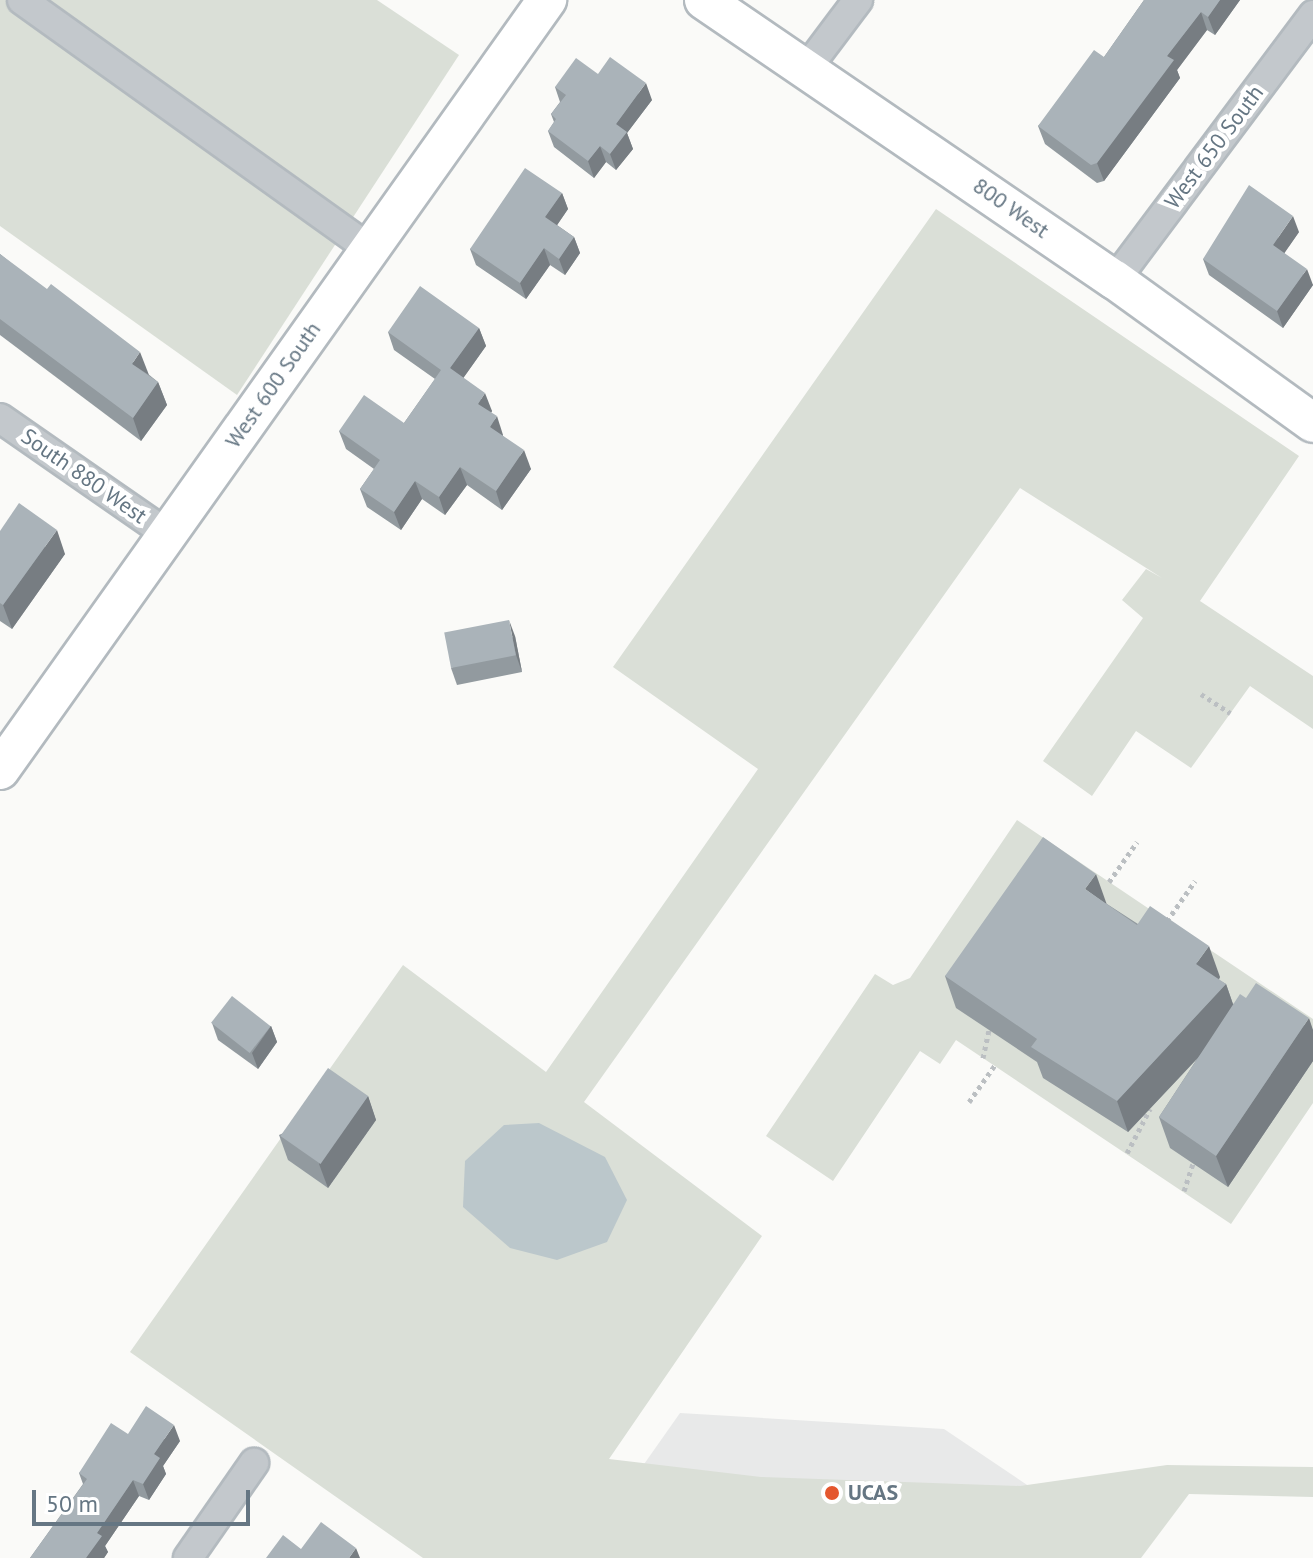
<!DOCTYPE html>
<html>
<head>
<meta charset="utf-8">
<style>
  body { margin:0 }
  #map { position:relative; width:1313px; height:1558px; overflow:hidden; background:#fafaf8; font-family:"PT Sans",sans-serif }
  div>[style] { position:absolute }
  .built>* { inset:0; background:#e8e9e9 }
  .green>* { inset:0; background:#dadfd7 }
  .water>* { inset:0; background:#bbc7cb }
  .path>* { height:5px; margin-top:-2.5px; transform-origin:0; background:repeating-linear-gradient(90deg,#bbbfc2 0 4px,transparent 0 8px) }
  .roads { filter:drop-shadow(2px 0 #b3babf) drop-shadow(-2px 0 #b3babf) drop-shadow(0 2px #b3babf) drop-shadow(0 -2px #b3babf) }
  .street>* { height:28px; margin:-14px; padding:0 14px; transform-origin:14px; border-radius:14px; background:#c3c8cc }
  .secondary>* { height:38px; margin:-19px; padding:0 19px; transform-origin:19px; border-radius:19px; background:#fff }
  .wall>* { inset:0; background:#929a9f }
  .shaded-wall>* { inset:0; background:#777d82 }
  .building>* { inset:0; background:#aab3b9; transform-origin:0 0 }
  .dots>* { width:22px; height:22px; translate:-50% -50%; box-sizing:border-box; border:4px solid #fff; border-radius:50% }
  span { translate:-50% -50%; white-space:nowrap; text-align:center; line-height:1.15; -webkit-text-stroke:8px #fff; paint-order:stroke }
  .street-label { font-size:22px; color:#657683 }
  .poi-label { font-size:22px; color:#657683; font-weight:700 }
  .left { translate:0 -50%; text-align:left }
  .scale { position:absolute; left:32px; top:1490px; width:218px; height:36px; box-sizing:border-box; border:4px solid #657683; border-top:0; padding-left:10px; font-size:24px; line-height:28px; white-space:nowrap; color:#657683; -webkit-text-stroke:6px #fff; paint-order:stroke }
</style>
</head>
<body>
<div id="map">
  <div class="built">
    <div style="clip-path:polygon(680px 1413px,944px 1429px,1136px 1558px,578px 1558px)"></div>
  </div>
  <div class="green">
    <div style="clip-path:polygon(0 0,377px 0,459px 55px,237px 395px,0 226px)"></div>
    <div style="clip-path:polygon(936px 209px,1299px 456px,1200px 601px,1313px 676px,1313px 729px,1250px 686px,1191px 768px,1136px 731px,1092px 796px,1043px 761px,1143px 618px,1122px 600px,1146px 569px,1162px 578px,1020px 488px,584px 1102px,762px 1236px,609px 1459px,761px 1477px,1020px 1486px,1167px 1465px,1313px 1467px,1313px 1497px,1189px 1494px,1141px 1558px,423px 1558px,130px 1352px,403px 965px,546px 1072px,758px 769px,613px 667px)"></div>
    <div style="clip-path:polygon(1017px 820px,1313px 1019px,1313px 1103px,1231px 1224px,956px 1040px,940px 1064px,920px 1051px,833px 1181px,766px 1136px,875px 974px,893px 985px,910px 978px)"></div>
  </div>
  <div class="water">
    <div style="clip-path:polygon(539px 1123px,605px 1157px,627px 1200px,607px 1242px,557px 1260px,510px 1248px,463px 1207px,465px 1161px,504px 1125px)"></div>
  </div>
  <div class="path">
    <div style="left:1201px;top:694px;width:35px;rotate:33deg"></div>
    <div style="left:1109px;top:882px;width:49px;rotate:-55deg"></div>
    <div style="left:1167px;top:921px;width:49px;rotate:-55deg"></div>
    <div style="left:983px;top:1058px;width:29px;rotate:-78deg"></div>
    <div style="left:969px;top:1102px;width:45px;rotate:-54.9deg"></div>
    <div style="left:1127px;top:1153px;width:50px;rotate:-62.4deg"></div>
    <div style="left:1184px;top:1191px;width:29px;rotate:-72deg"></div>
  </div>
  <div class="roads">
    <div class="street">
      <div style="left:22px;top:0;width:428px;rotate:35.6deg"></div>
      <div style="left:807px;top:68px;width:85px;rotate:-53.1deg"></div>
      <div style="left:1115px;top:280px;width:331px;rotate:-53.2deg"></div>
      <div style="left:0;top:418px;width:203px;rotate:34.8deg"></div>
      <div style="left:188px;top:1558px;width:116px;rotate:-55.2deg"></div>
    </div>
    <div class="secondary">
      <div style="left:704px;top:0;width:497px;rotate:34.3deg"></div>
      <div style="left:1115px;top:280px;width:244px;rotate:35.8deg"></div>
      <div style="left:0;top:770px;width:945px;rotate:-54.61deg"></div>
    </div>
  </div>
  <div class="wall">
    <div style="clip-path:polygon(1144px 0,1240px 0,1215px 35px,1207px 30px,1177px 70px,1180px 78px,1104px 181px,1097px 183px,1045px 144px,1038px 126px,1104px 57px)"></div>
    <div style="clip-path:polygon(598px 74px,652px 100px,627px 133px,633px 149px,616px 170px,606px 162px,594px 178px,554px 147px,548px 131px,554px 122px,551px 114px,560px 102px,555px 87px)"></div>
    <div style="clip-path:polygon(562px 193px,568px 209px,557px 225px,574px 237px,580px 253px,565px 275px,550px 265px,526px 299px,476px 265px,470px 249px)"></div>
    <div style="clip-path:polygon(1299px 232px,1284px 253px,1313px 285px,1283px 328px,1209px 275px,1203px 259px)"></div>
    <div style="clip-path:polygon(0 254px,158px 382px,167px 405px,141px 441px,0 335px)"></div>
    <div style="clip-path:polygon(479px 328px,486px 346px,463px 378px,492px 411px,491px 413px,503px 436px,531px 469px,502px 510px,467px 485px,445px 515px,422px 499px,401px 530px,367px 507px,360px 489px,374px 469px,346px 449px,339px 431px,404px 423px,435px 379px,394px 350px,388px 332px)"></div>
    <div style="clip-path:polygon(0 531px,65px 554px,12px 629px,0 621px)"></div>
    <div style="clip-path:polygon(515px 636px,522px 672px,457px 685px,451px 668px)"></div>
    <div style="clip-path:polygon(1107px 904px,1220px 977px,1219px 980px,1226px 984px,1233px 1004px,1246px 998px,1313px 1030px,1313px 1061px,1228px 1187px,1170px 1148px,1159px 1117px,1197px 1059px,1128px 1132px,1043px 1078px,1037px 1062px,956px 1008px,945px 976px)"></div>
    <div style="clip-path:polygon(212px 1023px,271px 1026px,277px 1042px,258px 1069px,218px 1040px)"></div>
    <div style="clip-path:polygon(368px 1096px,376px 1120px,328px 1188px,288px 1160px,279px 1135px)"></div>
    <div style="clip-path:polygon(128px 1434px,180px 1441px,163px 1466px,166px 1474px,149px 1500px,139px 1496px,105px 1546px,108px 1552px,104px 1558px,30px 1558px,83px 1484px,79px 1473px)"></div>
  </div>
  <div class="shaded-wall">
    <div style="clip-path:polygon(1220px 0,1240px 0,1215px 35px,1208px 17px)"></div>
    <div style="clip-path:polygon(1201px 12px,1207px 30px,1177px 70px,1180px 78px,1104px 181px,1097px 163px,1167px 56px)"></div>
    <div style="clip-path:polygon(646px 83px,652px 100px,627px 133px,633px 149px,616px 170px,610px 154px,616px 124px)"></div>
    <div style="clip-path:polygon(600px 146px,606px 162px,594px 178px,588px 161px)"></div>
    <div style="clip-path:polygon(562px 193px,568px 209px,551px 234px,545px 217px)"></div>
    <div style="clip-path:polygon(1293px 216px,1299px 232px,1279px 261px,1273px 245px)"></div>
    <div style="clip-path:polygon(574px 237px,580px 253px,565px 275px,559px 259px)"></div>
    <div style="clip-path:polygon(544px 248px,550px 265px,526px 299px,520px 283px)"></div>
    <div style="clip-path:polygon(1307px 269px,1313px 285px,1283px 328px,1277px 311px)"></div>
    <div style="clip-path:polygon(479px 328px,486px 346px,457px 387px,450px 368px)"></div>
    <div style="clip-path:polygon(140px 352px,149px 375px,132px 364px)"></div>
    <div style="clip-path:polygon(158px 382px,167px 405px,141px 441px,133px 418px)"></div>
    <div style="clip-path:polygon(485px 393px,492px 411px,485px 422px,478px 404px)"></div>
    <div style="clip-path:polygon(497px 416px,503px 435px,497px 445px,490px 427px)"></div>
    <div style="clip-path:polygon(524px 450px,531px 469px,502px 510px,496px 491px)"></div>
    <div style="clip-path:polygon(460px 467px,467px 485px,445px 515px,439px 497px)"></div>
    <div style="clip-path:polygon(415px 481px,422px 499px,401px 530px,394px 512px)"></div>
    <div style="clip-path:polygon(57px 530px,65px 554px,12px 629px,3px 605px)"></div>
    <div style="clip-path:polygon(509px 620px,515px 636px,522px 672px,516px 655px)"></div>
    <div style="clip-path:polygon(1096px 874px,1107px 905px,1085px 889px)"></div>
    <div style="clip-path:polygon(1209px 946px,1220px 977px,1207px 996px,1196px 964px)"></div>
    <div style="clip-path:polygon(1226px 984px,1237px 1016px,1128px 1132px,1117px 1101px)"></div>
    <div style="clip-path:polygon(1309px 1018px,1313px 1030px,1313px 1061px,1228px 1187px,1216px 1156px)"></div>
    <div style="clip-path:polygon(271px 1026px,277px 1042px,258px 1069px,252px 1053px)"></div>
    <div style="clip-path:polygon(368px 1096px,376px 1120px,328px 1188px,319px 1164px)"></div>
    <div style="clip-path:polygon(174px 1425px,180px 1441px,163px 1466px,166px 1474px,149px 1500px,143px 1484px,154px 1454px)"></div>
    <div style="clip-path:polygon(133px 1480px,139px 1496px,105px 1546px,108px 1552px,104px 1558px,86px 1558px,97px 1533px)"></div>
    <div style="clip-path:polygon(356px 1548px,360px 1558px,349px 1558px)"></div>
  </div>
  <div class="building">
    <div style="clip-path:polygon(1144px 0,1220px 0,1208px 17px,1201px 12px,1167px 56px,1174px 60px,1097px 163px,1091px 165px,1038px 126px,1094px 50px,1104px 57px)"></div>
    <div style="clip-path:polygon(610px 57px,646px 83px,616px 124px,627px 132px,610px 154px,600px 146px,588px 161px,548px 131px,556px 119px,551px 114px,566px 95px,555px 87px,576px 58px,598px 74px)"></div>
    <div style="clip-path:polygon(525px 168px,562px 193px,545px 217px,574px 237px,559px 259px,544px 248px,520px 283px,470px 249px)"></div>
    <div style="clip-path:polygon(1249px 185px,1293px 216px,1273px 245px,1307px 269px,1277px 311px,1203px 259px)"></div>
    <div style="clip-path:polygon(0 254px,47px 289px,51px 284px,140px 352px,132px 364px,158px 382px,133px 418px,0 319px)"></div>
    <div style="clip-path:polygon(420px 286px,479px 328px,450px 368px,485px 393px,478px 404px,497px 416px,490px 427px,524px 450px,496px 491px,460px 467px,439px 497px,415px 481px,394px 512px,360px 489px,380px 460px,339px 431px,364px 395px,404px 423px,441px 370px,388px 332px)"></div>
    <div style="clip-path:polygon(19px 503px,57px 530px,3px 605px,0 603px,0 531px)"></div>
    <div style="left:509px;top:620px;width:36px;height:66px;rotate:79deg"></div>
    <div style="clip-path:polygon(1043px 837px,1096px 874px,1085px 889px,1137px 925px,1150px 906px,1209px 946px,1196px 964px,1226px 984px,1117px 1101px,1031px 1047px,1037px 1039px,945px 976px)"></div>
    <div style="clip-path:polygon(1256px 983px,1309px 1018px,1216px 1156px,1159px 1117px,1240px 994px,1246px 998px)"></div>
    <div style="left:232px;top:996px;width:49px;height:34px;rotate:38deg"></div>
    <div style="left:328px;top:1068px;width:49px;height:83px;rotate:35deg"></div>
    <div style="clip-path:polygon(146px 1406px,174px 1425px,154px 1454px,160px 1458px,143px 1484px,133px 1480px,97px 1533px,102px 1536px,86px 1558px,30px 1558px,87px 1479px,79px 1473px,111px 1423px,128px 1434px)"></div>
    <div style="clip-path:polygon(321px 1522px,356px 1548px,349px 1558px,266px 1558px,283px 1535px,301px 1549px)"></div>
  </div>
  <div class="dots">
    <div style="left:832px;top:1493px;background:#e4572e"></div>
  </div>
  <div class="street-label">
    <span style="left:1214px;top:147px;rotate:-53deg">West 650 South</span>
    <span style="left:1011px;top:208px;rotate:35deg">800 West</span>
    <span style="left:273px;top:385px;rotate:-55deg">West 600 South</span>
    <span style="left:84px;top:476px;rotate:35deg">South 880 West</span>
  </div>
  <div class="poi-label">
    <span class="left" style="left:848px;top:1493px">UCAS</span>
  </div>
  <div class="scale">50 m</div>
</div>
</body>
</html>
